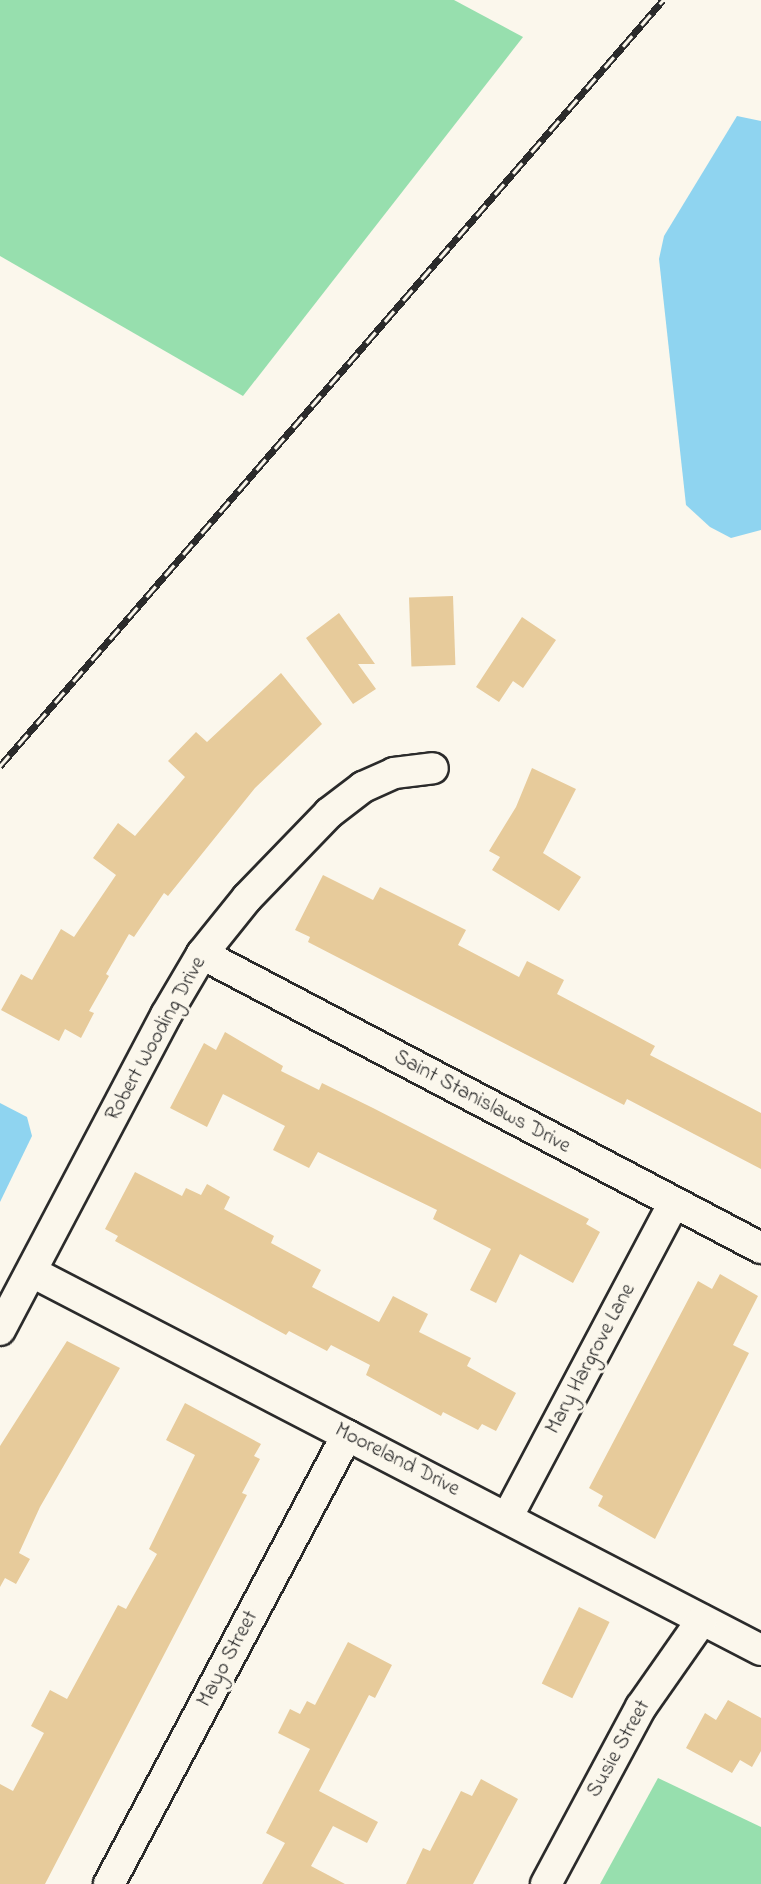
<!DOCTYPE html>
<html>
<head>
<meta charset="utf-8">
<style>
  body { margin:0 }
  #map { position:relative; width:761px; height:1884px; overflow:hidden; background:#fbf7ec; font-family:"Indie Flower",sans-serif }
  div>[style] { position:absolute }
  .green>* { inset:0; background:#97dfae }
  .water>* { inset:0; background:#8fd4f0 }
  .building>* { inset:0; background:#e7cb9b; transform-origin:0 0 }
  .roads { filter:drop-shadow(2px 0 #2b2b2b) drop-shadow(-2px 0 #2b2b2b) drop-shadow(0 2px #2b2b2b) drop-shadow(0 -2px #2b2b2b) }
  .street>* { height:30px; margin:-15px; padding:0 15px; transform-origin:15px; border-radius:15px; background:#fbf7ec }
  .rail>* { height:7px; margin-top:-3.5px; transform-origin:0; background:repeating-linear-gradient(90deg,#fbf7ec 0 14px,#2b2b2b 0 28px); box-sizing:border-box; border-block:2px solid #2b2b2b }
  span { translate:-50% -50%; white-space:nowrap; text-align:center; line-height:1.15; -webkit-text-stroke:6px #fbf7ec; paint-order:stroke }
  .street-label { font-size:21px; color:#2b2b2b }
</style>
</head>
<body>
<div id="map">
  <div class="green">
    <div style="clip-path:polygon(0 0,454px 0,523px 37px,243px 396px,0 256px)"></div>
    <div style="clip-path:polygon(658px 1778px,761px 1827px,761px 1884px,600px 1884px)"></div>
  </div>
  <div class="water">
    <div style="clip-path:polygon(737px 116px,761px 121px,761px 530px,731px 538px,710px 527px,686px 505px,659px 259px,664px 236px)"></div>
    <div style="clip-path:polygon(0 1103px,27px 1117px,32px 1136px,0 1202px)"></div>
  </div>
  <div class="building">
    <div style="left:453px;top:596px;width:69px;height:44px;rotate:88deg"></div>
    <div style="clip-path:polygon(339px 613px,375px 664px,358px 664px,376px 689px,353px 704px,306px 638px)"></div>
    <div style="clip-path:polygon(522px 617px,556px 640px,523px 688px,513px 681px,499px 702px,476px 687px)"></div>
    <div style="clip-path:polygon(281px 673px,322px 724px,255px 788px,168px 896px,164px 893px,134px 937px,129px 934px,106px 974px,109px 976px,89px 1011px,94px 1013px,81px 1038px,65px 1029px,59px 1041px,1px 1010px,21px 974px,32px 980px,61px 929px,74px 937px,116px 875px,93px 858px,118px 823px,135px 836px,185px 777px,168px 761px,196px 732px,207px 742px)"></div>
    <div style="clip-path:polygon(532px 768px,576px 789px,543px 853px,581px 877px,559px 911px,492px 870px,500px 857px,489px 851px,516px 807px)"></div>
    <div style="clip-path:polygon(323px 875px,373px 900px,380px 887px,466px 930px,458px 945px,519px 977px,527px 961px,564px 980px,557px 994px,655px 1046px,650px 1055px,761px 1113px,761px 1169px,627px 1099px,624px 1105px,308px 942px,310px 937px,295px 930px)"></div>
    <div style="clip-path:polygon(225px 1032px,283px 1066px,281px 1071px,319px 1090px,322px 1083px,373px 1108px,589px 1219px,586px 1224px,600px 1232px,573px 1283px,520px 1254px,496px 1303px,470px 1290px,491px 1249px,433px 1219px,437px 1210px,318px 1152px,309px 1168px,273px 1150px,285px 1126px,223px 1094px,207px 1127px,170px 1108px,204px 1043px,216px 1050px)"></div>
    <div style="clip-path:polygon(135px 1172px,182px 1196px,186px 1188px,201px 1195px,207px 1184px,230px 1197px,224px 1209px,274px 1236px,271px 1243px,321px 1270px,312px 1287px,379px 1322px,393px 1296px,428px 1314px,419px 1332px,471px 1358px,467px 1366px,516px 1393px,496px 1431px,482px 1424px,478px 1430px,443px 1412px,441px 1416px,366px 1375px,370px 1365px,331px 1345px,327px 1351px,289px 1331px,286px 1335px,115px 1241px,118px 1236px,105px 1229px)"></div>
    <div style="clip-path:polygon(720px 1274px,758px 1296px,733px 1345px,749px 1353px,655px 1539px,598px 1506px,603px 1496px,589px 1488px,698px 1281px,712px 1289px)"></div>
    <div style="clip-path:polygon(67px 1341px,120px 1368px,40px 1507px,19px 1553px,30px 1559px,16px 1584px,5px 1578px,0 1587px,0 1446px)"></div>
    <div style="clip-path:polygon(185px 1403px,261px 1444px,254px 1456px,260px 1459px,242px 1493px,247px 1495px,45px 1884px,0 1884px,0 1784px,13px 1791px,44px 1733px,31px 1726px,50px 1690px,67px 1699px,118px 1605px,126px 1609px,157px 1554px,149px 1549px,195px 1455px,166px 1440px)"></div>
    <div style="left:579px;top:1607px;width:34px;height:85px;rotate:26deg"></div>
    <div style="clip-path:polygon(348px 1642px,392px 1665px,375px 1698px,369px 1695px,319px 1791px,378px 1822px,367px 1843px,333px 1826px,311px 1866px,345px 1884px,262px 1884px,285px 1843px,266px 1833px,310px 1749px,278px 1733px,290px 1709px,300px 1714px,307px 1701px,315px 1705px)"></div>
    <div style="clip-path:polygon(728px 1700px,761px 1718px,761px 1751px,752px 1767px,740px 1760px,732px 1773px,686px 1748px,705px 1713px,716px 1720px)"></div>
    <div style="clip-path:polygon(481px 1779px,518px 1799px,473px 1884px,406px 1884px,423px 1848px,430px 1851px,461px 1791px,472px 1796px)"></div>
  </div>
  <div class="roads">
    <div class="street">
      <div style="left:202px;top:954px;width:632px;rotate:27.74deg"></div>
      <div style="left:32px;top:1272px;width:821px;rotate:27.41deg"></div>
      <div style="left:0;top:1330px;width:356px;rotate:-62.2deg"></div>
      <div style="left:166px;top:1015px;width:71px;rotate:-59.5deg"></div>
      <div style="left:202px;top:954px;width:72px;rotate:-51.2deg"></div>
      <div style="left:247px;top:898px;width:118px;rotate:-46deg"></div>
      <div style="left:329px;top:813px;width:43px;rotate:-37.4deg"></div>
      <div style="left:363px;top:787px;width:34px;rotate:-24deg"></div>
      <div style="left:394px;top:773px;width:39px;rotate:-7deg"></div>
      <div style="left:508px;top:1516px;width:354px;rotate:-62.1deg"></div>
      <div style="left:109px;top:1884px;width:508px;rotate:-62.07deg"></div>
      <div style="left:546px;top:1884px;width:201px;rotate:-61.8deg"></div>
      <div style="left:641px;top:1707px;width:106px;rotate:-55deg"></div>
    </div>
  </div>
  <div class="rail">
    <div style="left:0;top:766px;width:1013px;rotate:-49.12deg"></div>
  </div>
  <div class="street-label">
    <span style="left:156px;top:1039px;rotate:-61deg">Robert Wooding Drive</span>
    <span style="left:482px;top:1102px;rotate:28deg">Saint Stanislaws Drive</span>
    <span style="left:591px;top:1359px;rotate:-62deg">Mary Hargrove Lane</span>
    <span style="left:397px;top:1460px;rotate:27deg">Mooreland Drive</span>
    <span style="left:228px;top:1659px;rotate:-62deg">Mayo Street</span>
    <span style="left:619px;top:1749px;rotate:-61deg">Susie Street</span>
  </div>
</div>
</body>
</html>
